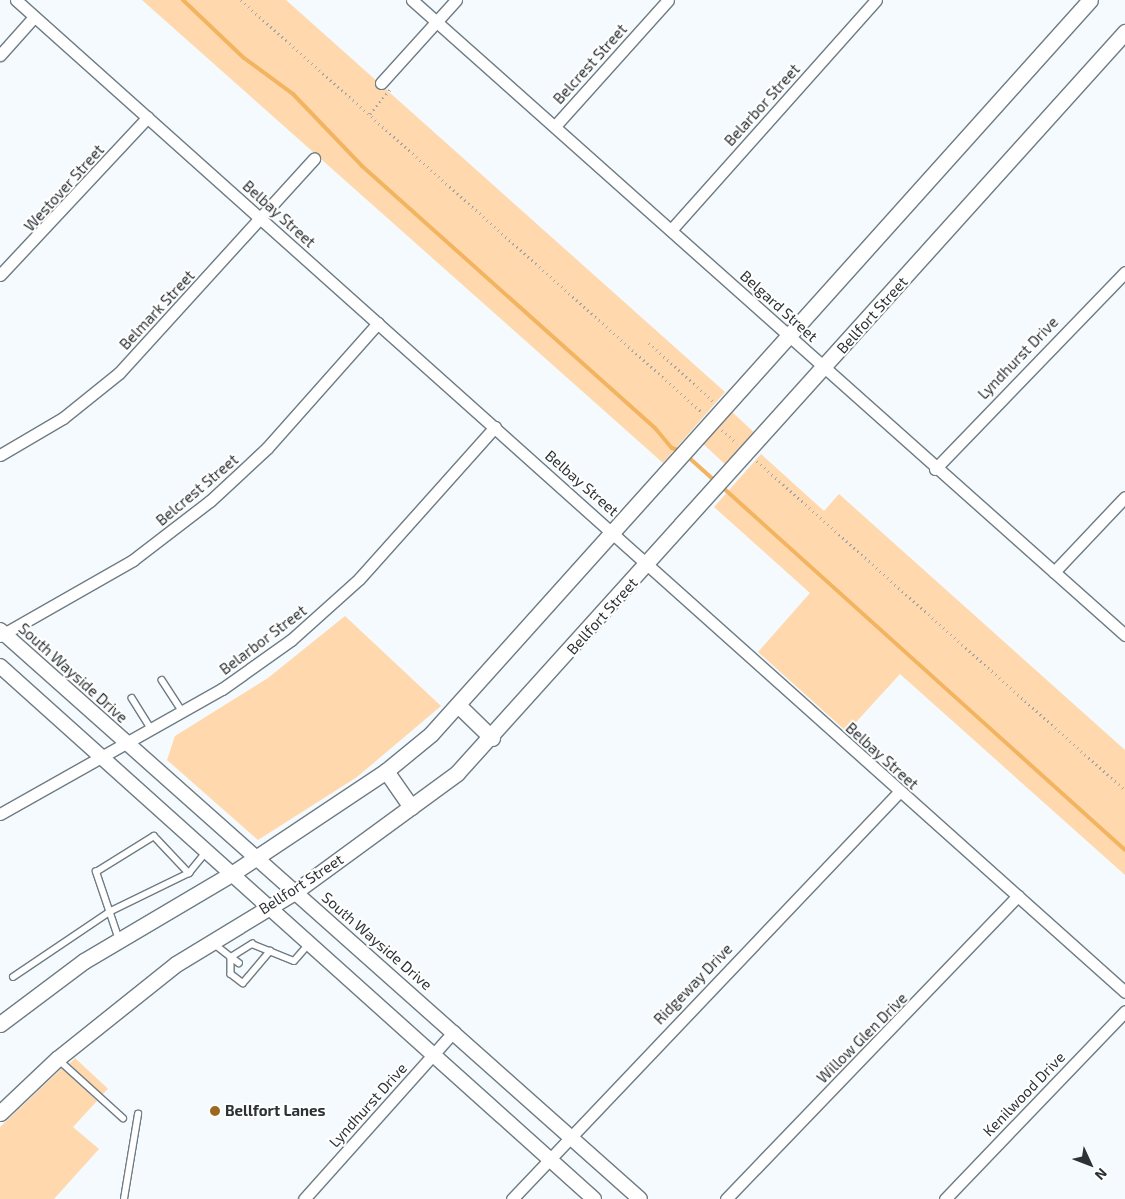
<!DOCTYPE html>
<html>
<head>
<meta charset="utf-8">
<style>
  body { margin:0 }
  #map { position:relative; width:1125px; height:1199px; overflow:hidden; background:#f4fafd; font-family:"Exo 2",sans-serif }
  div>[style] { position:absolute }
  .green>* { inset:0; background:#ffd9ad; transform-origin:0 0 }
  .stream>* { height:4px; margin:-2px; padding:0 2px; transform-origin:2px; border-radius:2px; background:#f3b461 }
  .path>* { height:2.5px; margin-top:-1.25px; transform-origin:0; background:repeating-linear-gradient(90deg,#9ea4a7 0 1px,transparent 0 5px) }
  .roads { filter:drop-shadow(1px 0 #6f7c84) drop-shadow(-1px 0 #6f7c84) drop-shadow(0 1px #6f7c84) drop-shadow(0 -1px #6f7c84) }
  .service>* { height:5.5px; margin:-2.75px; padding:0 2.75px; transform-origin:2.75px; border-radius:2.75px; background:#fff }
  .minor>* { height:11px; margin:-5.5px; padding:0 5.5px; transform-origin:5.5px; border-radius:5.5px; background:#fff }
  .tertiary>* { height:14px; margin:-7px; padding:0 7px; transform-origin:7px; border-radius:7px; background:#fff }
  .secondary>* { height:15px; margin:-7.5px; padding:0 7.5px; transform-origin:7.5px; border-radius:7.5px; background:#fff }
  .dots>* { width:14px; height:14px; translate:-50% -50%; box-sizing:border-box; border:2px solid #fff; border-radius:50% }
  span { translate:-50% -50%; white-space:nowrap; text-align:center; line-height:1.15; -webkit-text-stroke:4px #fff; paint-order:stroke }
  .street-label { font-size:15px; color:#2c3235 }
  .poi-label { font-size:15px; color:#2c3235; font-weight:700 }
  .left { translate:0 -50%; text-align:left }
  .north { position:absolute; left:1065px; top:1139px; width:50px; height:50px; -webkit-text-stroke:4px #fff; paint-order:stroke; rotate:133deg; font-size:14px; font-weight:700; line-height:20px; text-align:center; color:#2c3235 }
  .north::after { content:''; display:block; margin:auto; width:18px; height:22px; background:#2c3235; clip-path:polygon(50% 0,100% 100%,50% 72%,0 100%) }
</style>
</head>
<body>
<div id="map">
  <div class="green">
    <div style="clip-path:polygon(142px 0,286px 0,725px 392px,663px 463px)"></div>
    <div style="left:731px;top:411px;width:35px;height:43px;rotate:43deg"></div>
    <div style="clip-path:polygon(761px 454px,824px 511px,839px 494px,1125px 750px,1125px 875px,900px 674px,847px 732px,758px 652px,810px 593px,714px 507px)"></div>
    <div style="clip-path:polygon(345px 616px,441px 706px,357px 777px,258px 840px,167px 760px,175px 736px,268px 678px)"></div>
    <div style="left:75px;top:1058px;width:45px;height:8px;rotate:43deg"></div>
    <div style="clip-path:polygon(62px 1068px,97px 1101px,73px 1127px,99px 1149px,54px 1199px,0 1199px,0 1127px)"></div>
  </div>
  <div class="stream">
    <div style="left:183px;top:0;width:84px;rotate:43.6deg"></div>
    <div style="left:244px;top:58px;width:61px;rotate:36.3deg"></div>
    <div style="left:293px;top:94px;width:100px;rotate:46.2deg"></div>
    <div style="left:362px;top:166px;width:393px;rotate:41.8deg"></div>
    <div style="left:655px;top:428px;width:26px;rotate:50deg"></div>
    <div style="left:672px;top:448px;width:9px;rotate:18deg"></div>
    <div style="left:686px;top:455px;width:39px;rotate:42deg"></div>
    <div style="left:720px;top:485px;width:545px;rotate:42.03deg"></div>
  </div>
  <div class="path">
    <div style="left:241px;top:0;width:618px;rotate:41.79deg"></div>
    <div style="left:370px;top:114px;width:33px;rotate:-51deg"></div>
    <div style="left:649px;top:343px;width:86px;rotate:42.2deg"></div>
    <div style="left:722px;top:430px;width:20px;rotate:41deg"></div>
    <div style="left:757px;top:461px;width:494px;rotate:41.8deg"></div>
  </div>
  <div class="roads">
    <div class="service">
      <div style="left:162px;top:680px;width:38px;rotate:57deg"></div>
      <div style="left:132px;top:698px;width:38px;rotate:58deg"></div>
      <div style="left:119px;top:940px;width:72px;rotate:-108.7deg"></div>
      <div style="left:96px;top:872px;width:68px;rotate:-31.8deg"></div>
      <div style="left:154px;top:836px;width:51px;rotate:46.6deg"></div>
      <div style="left:213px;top:943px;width:23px;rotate:38deg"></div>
      <div style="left:231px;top:957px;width:25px;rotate:-32deg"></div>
      <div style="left:252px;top:944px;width:45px;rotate:22deg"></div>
      <div style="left:294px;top:961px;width:23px;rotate:-49deg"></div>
      <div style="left:231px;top:957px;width:17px;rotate:90deg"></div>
      <div style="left:231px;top:974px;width:15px;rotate:37deg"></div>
      <div style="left:243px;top:983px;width:42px;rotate:-49.8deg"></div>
      <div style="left:231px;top:957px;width:10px;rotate:37deg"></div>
      <div style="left:13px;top:977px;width:118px;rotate:-34deg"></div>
      <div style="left:111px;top:911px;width:87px;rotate:-26deg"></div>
      <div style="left:189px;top:873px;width:27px;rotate:-51deg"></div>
      <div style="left:58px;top:1059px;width:88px;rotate:42.2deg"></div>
      <div style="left:124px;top:1199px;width:86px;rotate:-80.6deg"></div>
    </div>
    <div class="minor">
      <div style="left:16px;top:0;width:1488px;rotate:41.81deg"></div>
      <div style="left:412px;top:0;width:955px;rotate:41.69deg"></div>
      <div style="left:0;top:55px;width:51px;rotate:-48.2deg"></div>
      <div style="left:381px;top:83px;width:112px;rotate:-47.9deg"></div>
      <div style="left:555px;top:126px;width:169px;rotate:-48.1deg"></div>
      <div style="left:671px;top:230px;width:308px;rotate:-48.3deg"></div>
      <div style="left:0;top:275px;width:216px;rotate:-46.9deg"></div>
      <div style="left:0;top:455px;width:73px;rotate:-30.4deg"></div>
      <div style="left:63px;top:418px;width:72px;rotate:-38.8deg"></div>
      <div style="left:119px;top:373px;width:290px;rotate:-47.7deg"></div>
      <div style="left:935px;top:469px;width:274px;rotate:-46deg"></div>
      <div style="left:1054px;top:572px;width:103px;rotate:-46.6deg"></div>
      <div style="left:0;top:636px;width:153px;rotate:-29.7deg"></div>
      <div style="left:133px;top:560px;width:97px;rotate:-37.5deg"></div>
      <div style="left:210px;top:501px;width:78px;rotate:-42.9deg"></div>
      <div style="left:267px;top:448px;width:167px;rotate:-48.4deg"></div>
      <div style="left:0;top:814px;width:255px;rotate:-29.4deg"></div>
      <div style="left:222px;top:689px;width:85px;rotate:-35.4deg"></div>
      <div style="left:291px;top:640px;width:91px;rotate:-41.9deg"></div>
      <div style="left:359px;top:579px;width:204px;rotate:-48.2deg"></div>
      <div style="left:304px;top:1199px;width:225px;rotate:-48.2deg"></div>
      <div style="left:512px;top:1199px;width:562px;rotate:-46.44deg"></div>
      <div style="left:726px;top:1199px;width:421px;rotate:-46.1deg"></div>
      <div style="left:945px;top:1199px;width:260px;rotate:-46.2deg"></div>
    </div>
    <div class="tertiary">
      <div style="left:0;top:630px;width:856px;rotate:41.64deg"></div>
      <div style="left:0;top:666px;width:798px;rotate:41.9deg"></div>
    </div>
    <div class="secondary">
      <div style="left:459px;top:706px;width:46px;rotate:44.1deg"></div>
      <div style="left:386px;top:771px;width:44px;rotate:55.2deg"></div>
      <div style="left:0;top:1024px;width:105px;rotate:-36.9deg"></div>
      <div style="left:84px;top:961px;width:173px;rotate:-30.6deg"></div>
      <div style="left:233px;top:873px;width:184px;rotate:-33.7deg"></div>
      <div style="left:386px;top:771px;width:58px;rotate:-39.4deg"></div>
      <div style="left:431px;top:734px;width:986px;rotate:-48.08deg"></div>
      <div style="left:0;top:1113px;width:79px;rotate:-43.5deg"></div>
      <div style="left:57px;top:1059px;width:152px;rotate:-38.6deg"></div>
      <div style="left:176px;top:964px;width:140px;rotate:-31.3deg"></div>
      <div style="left:296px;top:891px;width:200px;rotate:-36.2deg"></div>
      <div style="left:457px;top:773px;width:998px;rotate:-47.97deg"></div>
    </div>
  </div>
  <div class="dots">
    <div style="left:215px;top:1111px;background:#9c691f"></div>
  </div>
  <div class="street-label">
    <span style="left:590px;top:64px;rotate:-48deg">Belcrest Street</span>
    <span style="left:762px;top:105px;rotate:-48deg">Belarbor Street</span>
    <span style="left:64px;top:188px;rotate:-48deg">Westover Street</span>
    <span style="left:279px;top:214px;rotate:42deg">Belbay Street</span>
    <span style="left:779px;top:306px;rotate:42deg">Belgard Street</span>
    <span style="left:157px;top:310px;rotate:-47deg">Belmark Street</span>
    <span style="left:872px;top:315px;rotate:-48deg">Bellfort Street</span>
    <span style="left:1018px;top:358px;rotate:-46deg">Lyndhurst Drive</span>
    <span style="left:582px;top:483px;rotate:41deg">Belbay Street</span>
    <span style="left:197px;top:490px;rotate:-40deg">Belcrest Street</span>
    <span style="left:602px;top:616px;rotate:-48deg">Bellfort Street</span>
    <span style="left:263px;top:640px;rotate:-37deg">Belarbor Street</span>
    <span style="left:73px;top:673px;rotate:42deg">South Wayside Drive</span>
    <span style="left:882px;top:756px;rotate:42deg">Belbay Street</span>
    <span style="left:301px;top:884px;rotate:-33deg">Bellfort Street</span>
    <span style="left:377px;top:941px;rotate:41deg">South Wayside Drive</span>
    <span style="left:693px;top:984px;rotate:-46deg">Ridgeway Drive</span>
    <span style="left:862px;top:1038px;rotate:-45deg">Willow Glen Drive</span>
    <span style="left:1024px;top:1094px;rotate:-46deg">Kenilwood Drive</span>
    <span style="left:368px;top:1105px;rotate:-48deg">Lyndhurst Drive</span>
  </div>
  <div class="poi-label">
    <span class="left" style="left:225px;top:1111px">Bellfort Lanes</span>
  </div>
  <div class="north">N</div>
</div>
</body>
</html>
